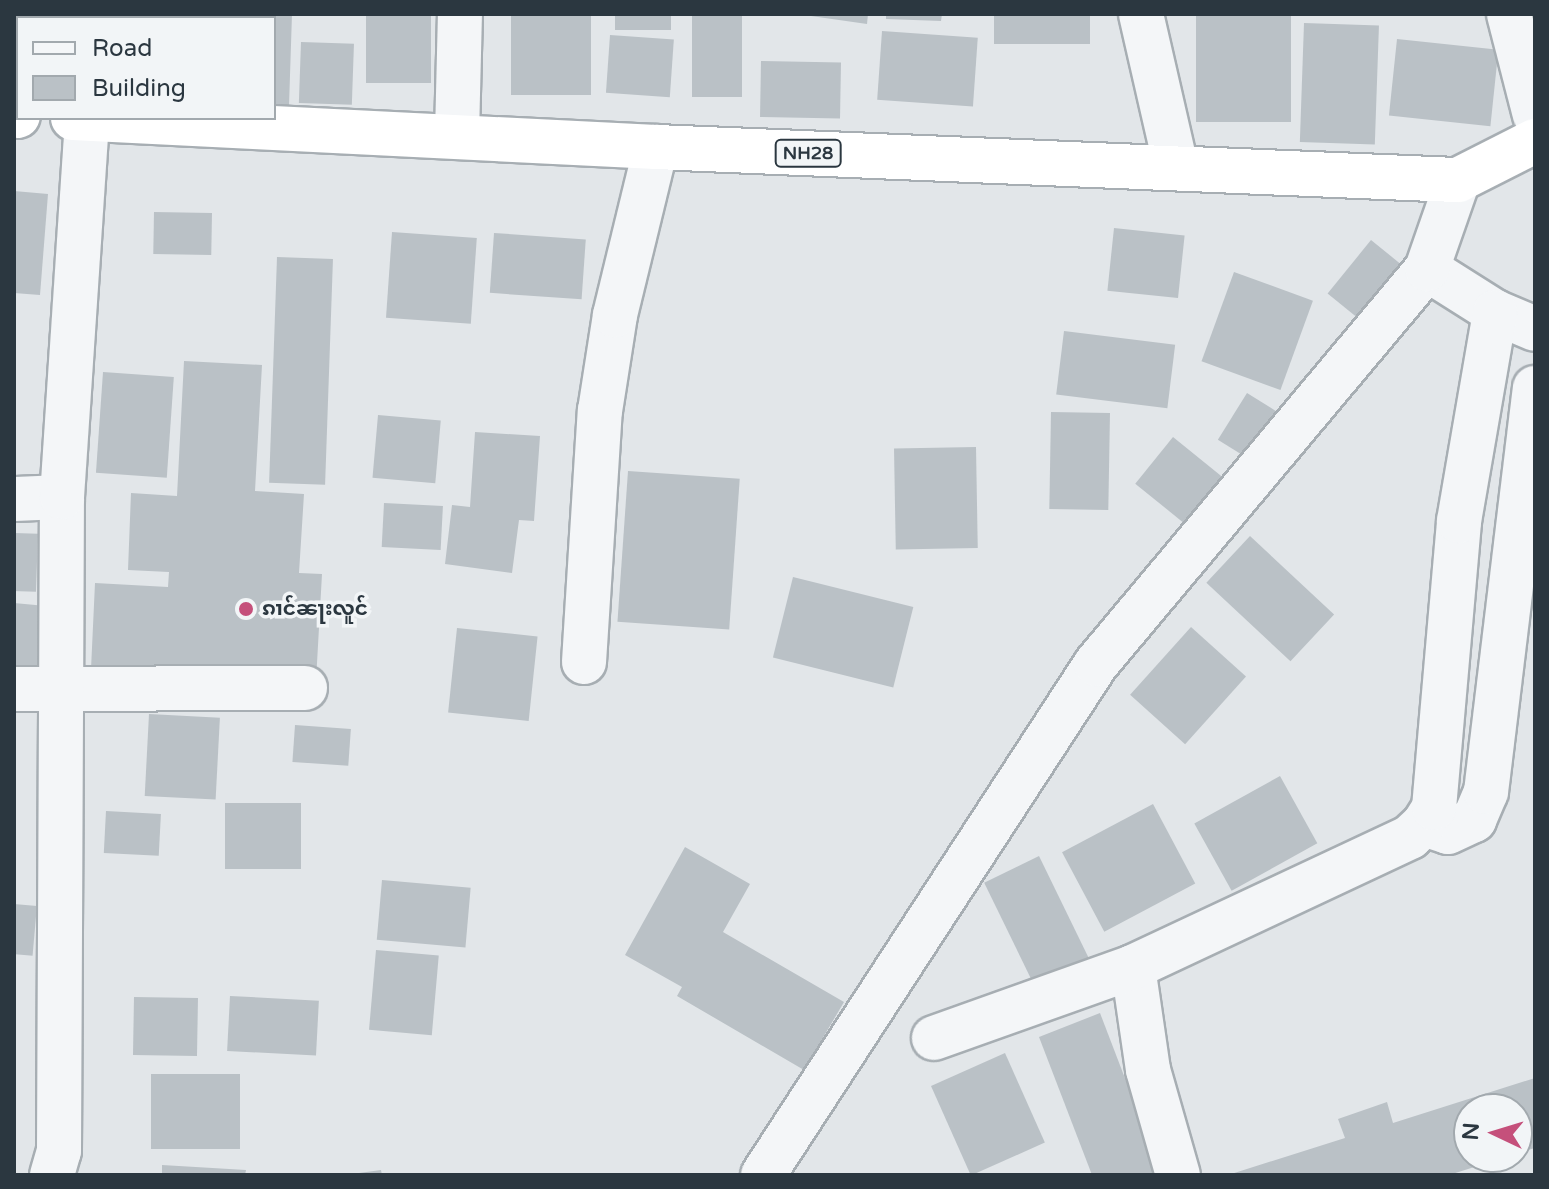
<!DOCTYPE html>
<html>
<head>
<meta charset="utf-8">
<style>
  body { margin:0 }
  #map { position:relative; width:1549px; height:1189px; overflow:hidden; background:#e2e6e9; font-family:"Varela Round","Noto Sans Myanmar",sans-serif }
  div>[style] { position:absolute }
  .building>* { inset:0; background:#bac1c6; transform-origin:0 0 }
  .roads { filter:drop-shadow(2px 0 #a7aeb3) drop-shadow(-2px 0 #a7aeb3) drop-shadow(0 2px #a7aeb3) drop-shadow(0 -2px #a7aeb3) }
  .minor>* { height:44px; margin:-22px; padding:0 22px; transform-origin:22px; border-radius:22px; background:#f4f6f8 }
  .highway>* { height:44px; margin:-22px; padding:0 22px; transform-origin:22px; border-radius:22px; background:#fff }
  .dots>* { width:22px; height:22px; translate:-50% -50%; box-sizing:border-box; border:4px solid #f2f5f7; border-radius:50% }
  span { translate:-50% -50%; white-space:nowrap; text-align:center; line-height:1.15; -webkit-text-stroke:7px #f2f5f7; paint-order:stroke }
  .shield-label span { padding:2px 6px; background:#f2f5f7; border:2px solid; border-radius:6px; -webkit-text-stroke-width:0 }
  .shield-label { font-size:18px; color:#2b3740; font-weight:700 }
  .poi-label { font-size:20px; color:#2b3740; font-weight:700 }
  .left { translate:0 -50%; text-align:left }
  .frame { position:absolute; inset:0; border:16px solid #2b3740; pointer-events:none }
  .legend { position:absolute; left:16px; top:16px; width:260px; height:104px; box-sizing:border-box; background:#f2f5f7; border:2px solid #a2a9ae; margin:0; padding:10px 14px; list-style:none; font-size:24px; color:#2b3740 }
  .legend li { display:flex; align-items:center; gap:16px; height:40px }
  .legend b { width:40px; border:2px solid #a2a9ae }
  .north { position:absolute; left:1453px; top:1093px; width:80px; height:80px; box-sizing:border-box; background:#f2f5f7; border:2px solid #a2a9ae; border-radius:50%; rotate:274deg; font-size:22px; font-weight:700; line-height:32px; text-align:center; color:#2b3740 }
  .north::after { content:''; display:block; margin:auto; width:28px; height:36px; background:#c5507b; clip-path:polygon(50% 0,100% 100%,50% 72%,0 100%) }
</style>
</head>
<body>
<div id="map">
  <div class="building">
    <div style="clip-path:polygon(226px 14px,292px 14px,289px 106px,274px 106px,274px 18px,226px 18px)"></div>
    <div style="left:366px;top:14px;width:65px;height:69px"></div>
    <div style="left:511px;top:14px;width:80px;height:81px"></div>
    <div style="left:615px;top:14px;width:56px;height:16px"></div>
    <div style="left:692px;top:14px;width:50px;height:83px"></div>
    <div style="clip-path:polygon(797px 14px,868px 14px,867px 24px)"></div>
    <div style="clip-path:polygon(886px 14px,942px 14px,941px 21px,886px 19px)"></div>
    <div style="left:994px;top:14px;width:96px;height:30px"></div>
    <div style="left:1196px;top:14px;width:95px;height:108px"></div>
    <div style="left:1304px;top:23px;width:75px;height:119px;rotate:2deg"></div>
    <div style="left:882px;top:31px;width:96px;height:69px;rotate:4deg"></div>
    <div style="left:610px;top:35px;width:64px;height:58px;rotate:4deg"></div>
    <div style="left:1397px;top:39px;width:102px;height:77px;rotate:6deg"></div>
    <div style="left:301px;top:42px;width:53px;height:61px;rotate:2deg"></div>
    <div style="left:761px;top:61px;width:80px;height:56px;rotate:1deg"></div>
    <div style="clip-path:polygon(14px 191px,48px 194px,40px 295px,14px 293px)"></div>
    <div style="left:154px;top:212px;width:58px;height:42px;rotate:1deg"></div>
    <div style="left:1114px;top:228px;width:71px;height:63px;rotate:6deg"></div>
    <div style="left:392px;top:232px;width:85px;height:86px;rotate:4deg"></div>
    <div style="left:494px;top:233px;width:92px;height:60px;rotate:4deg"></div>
    <div style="left:1371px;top:240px;width:44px;height:69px;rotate:39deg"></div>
    <div style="left:277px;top:257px;width:56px;height:226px;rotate:2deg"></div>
    <div style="left:1234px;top:272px;width:84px;height:95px;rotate:20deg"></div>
    <div style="left:1064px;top:331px;width:112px;height:64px;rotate:7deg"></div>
    <div style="clip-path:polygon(184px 361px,262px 365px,255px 491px,304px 494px,299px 573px,322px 574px,316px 681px,91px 669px,95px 583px,168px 587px,169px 572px,128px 570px,131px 493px,177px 496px)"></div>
    <div style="left:103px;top:372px;width:71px;height:101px;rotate:4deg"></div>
    <div style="left:1247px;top:393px;width:38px;height:55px;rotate:32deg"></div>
    <div style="left:1051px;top:412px;width:59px;height:97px;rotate:1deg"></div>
    <div style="left:378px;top:415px;width:63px;height:63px;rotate:5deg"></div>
    <div style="clip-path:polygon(475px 432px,540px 436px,534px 521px,519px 520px,512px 573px,445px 564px,452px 505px,470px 507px)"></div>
    <div style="left:1173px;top:437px;width:64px;height:60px;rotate:39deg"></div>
    <div style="left:976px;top:447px;width:101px;height:82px;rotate:89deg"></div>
    <div style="left:628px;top:471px;width:112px;height:151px;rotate:4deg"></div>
    <div style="left:384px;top:503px;width:59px;height:44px;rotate:3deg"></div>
    <div style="left:14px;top:533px;width:24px;height:58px;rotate:2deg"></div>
    <div style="left:1250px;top:536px;width:115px;height:64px;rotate:43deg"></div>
    <div style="left:793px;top:577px;width:124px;height:83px;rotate:14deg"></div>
    <div style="clip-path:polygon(14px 603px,46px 606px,41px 677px,14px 674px)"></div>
    <div style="left:1191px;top:627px;width:74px;height:91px;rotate:42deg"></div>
    <div style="left:457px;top:628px;width:81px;height:85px;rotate:6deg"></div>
    <div style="left:149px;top:714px;width:71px;height:82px;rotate:3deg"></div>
    <div style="left:295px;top:725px;width:56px;height:37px;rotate:4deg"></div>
    <div style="left:1280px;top:776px;width:77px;height:98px;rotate:61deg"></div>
    <div style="left:301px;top:803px;width:66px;height:76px;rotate:90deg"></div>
    <div style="left:1153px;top:804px;width:90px;height:103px;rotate:62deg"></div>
    <div style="left:106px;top:811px;width:55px;height:42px;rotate:3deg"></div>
    <div style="clip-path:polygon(685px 847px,750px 884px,723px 932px,844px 1002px,804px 1070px,677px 996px,682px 987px,625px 955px)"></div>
    <div style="left:1039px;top:856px;width:127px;height:61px;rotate:64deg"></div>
    <div style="left:382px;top:880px;width:89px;height:60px;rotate:5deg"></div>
    <div style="left:14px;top:904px;width:23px;height:50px;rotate:5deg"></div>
    <div style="left:376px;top:950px;width:63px;height:80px;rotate:5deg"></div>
    <div style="left:230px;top:996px;width:89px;height:55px;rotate:3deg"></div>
    <div style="left:134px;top:997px;width:64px;height:58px;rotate:1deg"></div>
    <div style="clip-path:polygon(1100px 1013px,1162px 1175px,1092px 1175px,1039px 1037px)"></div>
    <div style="left:1005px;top:1053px;width:98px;height:81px;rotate:66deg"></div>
    <div style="left:151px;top:1074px;width:89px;height:75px"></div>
    <div style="clip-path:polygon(1535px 1078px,1535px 1148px,1517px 1153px,1517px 1109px,1469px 1109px,1469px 1157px,1503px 1158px,1449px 1175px,1228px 1175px,1345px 1138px,1338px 1119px,1387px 1102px,1393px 1123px)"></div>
    <div style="clip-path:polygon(162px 1165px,246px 1170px,245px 1175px,162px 1175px)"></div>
    <div style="clip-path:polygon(381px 1170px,382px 1175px,359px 1175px,359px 1173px)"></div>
  </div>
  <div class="roads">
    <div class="minor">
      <div style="left:1141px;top:14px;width:157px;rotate:77.1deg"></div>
      <div style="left:1509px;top:14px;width:104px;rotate:75.6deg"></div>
      <div style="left:457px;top:135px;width:121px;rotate:-88.6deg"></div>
      <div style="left:1427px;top:269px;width:80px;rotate:32.3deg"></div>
      <div style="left:1495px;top:312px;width:43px;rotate:23deg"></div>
      <div style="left:14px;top:499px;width:48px;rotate:-2.4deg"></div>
      <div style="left:584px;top:662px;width:252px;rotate:-86.4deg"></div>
      <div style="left:600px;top:411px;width:97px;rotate:-81.1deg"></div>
      <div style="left:615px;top:315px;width:173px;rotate:-76.3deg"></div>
      <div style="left:14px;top:689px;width:291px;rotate:-0.2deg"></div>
      <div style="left:1424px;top:824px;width:25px;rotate:18deg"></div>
      <div style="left:1448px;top:832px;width:29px;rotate:-25deg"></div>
      <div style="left:1474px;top:820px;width:30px;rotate:-67deg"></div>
      <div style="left:1486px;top:792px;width:407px;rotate:-83.1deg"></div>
      <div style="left:1133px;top:967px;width:104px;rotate:81.7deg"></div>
      <div style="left:1148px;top:1070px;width:109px;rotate:74.1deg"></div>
      <div style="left:934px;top:1038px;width:211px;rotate:-19.6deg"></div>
      <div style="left:1133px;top:967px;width:306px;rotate:-25.1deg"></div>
      <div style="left:1410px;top:837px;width:19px;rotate:-43deg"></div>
      <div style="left:1424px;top:824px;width:19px;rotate:-58deg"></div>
      <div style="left:1434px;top:808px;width:288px;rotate:-85deg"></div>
      <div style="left:1459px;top:521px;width:212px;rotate:-80.2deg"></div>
      <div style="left:52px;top:1175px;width:25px;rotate:-74deg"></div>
      <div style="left:59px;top:1151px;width:654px;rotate:-89.74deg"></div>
      <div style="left:62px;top:497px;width:379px;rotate:-86.2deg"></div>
      <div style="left:763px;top:1175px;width:610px;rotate:-56.91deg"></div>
      <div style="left:1096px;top:664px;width:515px;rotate:-50.04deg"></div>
      <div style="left:1427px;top:269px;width:94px;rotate:-70.8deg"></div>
    </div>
    <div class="highway">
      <div style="left:14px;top:115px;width:4px;rotate:14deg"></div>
      <div style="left:73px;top:118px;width:584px;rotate:2.85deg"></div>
      <div style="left:656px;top:147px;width:803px;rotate:2.36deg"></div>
      <div style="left:1458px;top:180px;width:86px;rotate:-26.9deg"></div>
    </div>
  </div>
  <div class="dots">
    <div style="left:246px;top:609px;background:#c5507b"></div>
  </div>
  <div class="shield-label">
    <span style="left:808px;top:153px">NH28</span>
  </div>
  <div class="poi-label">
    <span class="left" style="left:262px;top:609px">ၵၢင်ၼႃးလူင်</span>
  </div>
  <div class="frame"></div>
  <ul class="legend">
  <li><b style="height:10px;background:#f4f6f8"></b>Road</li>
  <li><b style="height:22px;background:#bac1c6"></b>Building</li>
  </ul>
  <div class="north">N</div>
</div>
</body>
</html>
